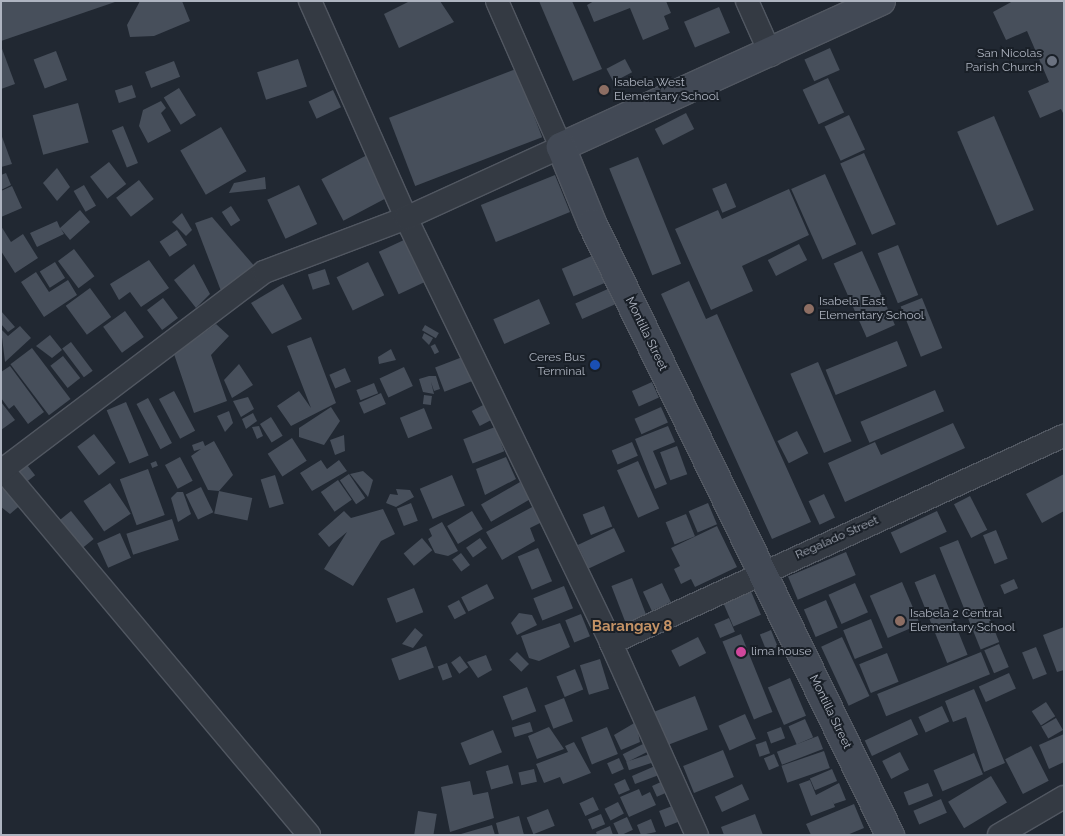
<!DOCTYPE html>
<html>
<head>
<meta charset="utf-8">
<style>
  body { margin:0 }
  #map { position:relative; width:1065px; height:836px; overflow:hidden; background:#212832; font-family:Raleway,sans-serif }
  div>[style] { position:absolute }
  .building>* { inset:0; background:#474f5b; transform-origin:0 0 }
  .roads { filter:drop-shadow(1px 0 #515761) drop-shadow(-1px 0 #515761) drop-shadow(0 1px #515761) drop-shadow(0 -1px #515761) }
  .minor>* { height:22px; margin:-11px; padding:0 11px; transform-origin:11px; border-radius:11px; background:#343a43 }
  .secondary>* { height:28px; margin:-14px; padding:0 14px; transform-origin:14px; border-radius:14px; background:#424955 }
  .dots>* { width:14px; height:14px; translate:-50% -50%; box-sizing:border-box; border:2px solid #191f27; border-radius:50% }
  span { translate:-50% -50%; white-space:nowrap; text-align:center; line-height:1.15; -webkit-text-stroke:4px #191f27; paint-order:stroke }
  .poi-label { font-size:12px; color:#aeb4c0 }
  .right { translate:-100% -50%; text-align:right }
  .left { translate:0 -50%; text-align:left }
  .street-label { font-size:12px; color:#aeb4c0 }
  .quarter-label { font-size:15px; color:#c49265; font-weight:700 }
  .frame { position:absolute; inset:0; border:2px solid #aeb4c0; pointer-events:none }
</style>
</head>
<body>
<div id="map">
  <div class="building">
    <div style="clip-path:polygon(1px 1px,115px 1px,115px 2px,1px 41px)"></div>
    <div style="clip-path:polygon(140px 1px,182px 1px,190px 21px,154px 36px,130px 37px,127px 25px)"></div>
    <div style="clip-path:polygon(410px 1px,440px 1px,454px 22px,399px 48px,384px 14px)"></div>
    <div style="clip-path:polygon(539px 1px,572px 1px,602px 69px,573px 81px)"></div>
    <div style="clip-path:polygon(594px 1px,666px 1px,671px 13px,664px 16px,669px 29px,643px 40px,630px 8px,594px 22px,587px 5px)"></div>
    <div style="clip-path:polygon(1013px 1px,1064px 1px,1064px 115px,1061px 109px,1040px 118px,1028px 91px,1049px 82px,1027px 31px,1006px 40px,993px 12px)"></div>
    <div style="left:719px;top:7px;width:28px;height:38px;rotate:67deg"></div>
    <div style="clip-path:polygon(1px 46px,15px 84px,1px 89px)"></div>
    <div style="left:830px;top:48px;width:24px;height:28px;rotate:66deg"></div>
    <div style="left:56px;top:51px;width:31px;height:24px;rotate:69deg"></div>
    <div style="left:298px;top:59px;width:29px;height:43px;rotate:72deg"></div>
    <div style="left:625px;top:59px;width:15px;height:21px;rotate:62deg"></div>
    <div style="left:174px;top:61px;width:17px;height:31px;rotate:69deg"></div>
    <div style="left:516px;top:69px;width:73px;height:136px;rotate:69deg"></div>
    <div style="left:828px;top:78px;width:38px;height:28px;rotate:65deg"></div>
    <div style="left:132px;top:85px;width:13px;height:18px;rotate:72deg"></div>
    <div style="left:179px;top:88px;width:32px;height:18px;rotate:58deg"></div>
    <div style="left:333px;top:90px;width:19px;height:27px;rotate:65deg"></div>
    <div style="clip-path:polygon(161px 101px,166px 108px,161px 113px,171px 131px,148px 143px,139px 126px,143px 110px)"></div>
    <div style="left:78px;top:103px;width:41px;height:47px;rotate:75deg"></div>
    <div style="left:686px;top:113px;width:18px;height:35px;rotate:63deg"></div>
    <div style="left:849px;top:115px;width:38px;height:27px;rotate:65deg"></div>
    <div style="left:994px;top:116px;width:102px;height:40px;rotate:67deg"></div>
    <div style="left:123px;top:126px;width:40px;height:12px;rotate:68deg"></div>
    <div style="left:221px;top:127px;width:51px;height:47px;rotate:60deg"></div>
    <div style="clip-path:polygon(1px 134px,12px 164px,1px 167px)"></div>
    <div style="left:864px;top:153px;width:78px;height:26px;rotate:66deg"></div>
    <div style="left:369px;top:154px;width:47px;height:54px;rotate:62deg"></div>
    <div style="left:638px;top:157px;width:115px;height:31px;rotate:68deg"></div>
    <div style="left:109px;top:162px;width:28px;height:24px;rotate:52deg"></div>
    <div style="clip-path:polygon(57px 168px,70px 187px,57px 201px,43px 183px)"></div>
    <div style="clip-path:polygon(6px 173px,11px 185px,1px 190px,1px 175px)"></div>
    <div style="left:825px;top:174px;width:77px;height:37px;rotate:66deg"></div>
    <div style="left:555px;top:175px;width:40px;height:80px;rotate:68deg"></div>
    <div style="clip-path:polygon(265px 177px,266px 189px,229px 193px,234px 183px)"></div>
    <div style="left:139px;top:180px;width:24px;height:29px;rotate:52deg"></div>
    <div style="left:726px;top:183px;width:26px;height:15px;rotate:67deg"></div>
    <div style="left:84px;top:185px;width:24px;height:12px;rotate:60deg"></div>
    <div style="left:299px;top:185px;width:43px;height:35px;rotate:65deg"></div>
    <div style="clip-path:polygon(12px 186px,22px 208px,1px 217px,1px 191px)"></div>
    <div style="clip-path:polygon(789px 189px,809px 235px,742px 266px,753px 291px,711px 310px,675px 229px,718px 210px,722px 219px)"></div>
    <div style="left:231px;top:206px;width:17px;height:11px;rotate:57deg"></div>
    <div style="clip-path:polygon(80px 210px,90px 222px,70px 240px,61px 229px,64px 234px,37px 247px,30px 233px,57px 221px,60px 228px)"></div>
    <div style="clip-path:polygon(182px 213px,192px 230px,186px 236px,172px 222px)"></div>
    <div style="clip-path:polygon(212px 217px,256px 268px,221px 291px,195px 223px)"></div>
    <div style="clip-path:polygon(1px 226px,11px 242px,23px 234px,38px 258px,15px 273px,1px 251px)"></div>
    <div style="left:177px;top:230px;width:18px;height:21px;rotate:56deg"></div>
    <div style="left:406px;top:239px;width:47px;height:30px;rotate:65deg"></div>
    <div style="left:799px;top:244px;width:18px;height:35px;rotate:63deg"></div>
    <div style="left:898px;top:245px;width:54px;height:22px;rotate:68deg"></div>
    <div style="left:74px;top:249px;width:34px;height:20px;rotate:53deg"></div>
    <div style="left:862px;top:251px;width:81px;height:31px;rotate:66deg"></div>
    <div style="left:594px;top:255px;width:30px;height:35px;rotate:67deg"></div>
    <div style="clip-path:polygon(149px 260px,169px 288px,141px 307px,130px 292px,119px 300px,110px 284px)"></div>
    <div style="left:55px;top:262px;width:19px;height:18px;rotate:58deg"></div>
    <div style="left:368px;top:262px;width:37px;height:35px;rotate:64deg"></div>
    <div style="clip-path:polygon(194px 264px,210px 294px,196px 308px,174px 280px)"></div>
    <div style="left:325px;top:269px;width:16px;height:18px;rotate:72deg"></div>
    <div style="clip-path:polygon(36px 272px,49px 292px,68px 280px,77px 295px,44px 317px,21px 282px)"></div>
    <div style="clip-path:polygon(689px 281px,706px 319px,717px 314px,811px 522px,772px 539px,661px 294px)"></div>
    <div style="clip-path:polygon(283px 284px,302px 319px,272px 334px,251px 303px)"></div>
    <div style="left:90px;top:288px;width:36px;height:30px;rotate:54deg"></div>
    <div style="left:610px;top:288px;width:17px;height:38px;rotate:66deg"></div>
    <div style="left:163px;top:298px;width:25px;height:20px;rotate:53deg"></div>
    <div style="left:922px;top:298px;width:54px;height:23px;rotate:68deg"></div>
    <div style="left:539px;top:299px;width:27px;height:50px;rotate:66deg"></div>
    <div style="clip-path:polygon(1px 311px,15px 327px,8px 332px,1px 324px)"></div>
    <div style="left:125px;top:311px;width:32px;height:27px;rotate:54deg"></div>
    <div style="clip-path:polygon(216px 324px,229px 336px,211px 355px,227px 401px,194px 413px,174px 354px)"></div>
    <div style="left:425px;top:325px;width:16px;height:6px;rotate:30deg"></div>
    <div style="clip-path:polygon(20px 326px,31px 338px,5px 362px,1px 329px,8px 336px)"></div>
    <div style="clip-path:polygon(424px 333px,433px 338px,429px 345px,422px 338px)"></div>
    <div style="clip-path:polygon(50px 335px,62px 350px,52px 358px,36px 346px)"></div>
    <div style="clip-path:polygon(311px 337px,336px 403px,291px 426px,277px 406px,299px 391px,311px 408px,287px 346px)"></div>
    <div style="left:897px;top:341px;width:27px;height:77px;rotate:68deg"></div>
    <div style="left:71px;top:342px;width:36px;height:11px;rotate:53deg"></div>
    <div style="left:435px;top:344px;width:9px;height:5px;rotate:63deg"></div>
    <div style="left:32px;top:348px;width:64px;height:27px;rotate:53deg"></div>
    <div style="clip-path:polygon(391px 349px,396px 360px,379px 364px,378px 357px)"></div>
    <div style="left:63px;top:356px;width:28px;height:16px;rotate:52deg"></div>
    <div style="left:465px;top:356px;width:26px;height:32px;rotate:69deg"></div>
    <div style="left:818px;top:362px;width:86px;height:30px;rotate:67deg"></div>
    <div style="clip-path:polygon(239px 364px,253px 385px,232px 398px,224px 380px)"></div>
    <div style="clip-path:polygon(10px 366px,44px 412px,28px 424px,14px 405px,9px 409px,1px 398px,1px 372px)"></div>
    <div style="left:404px;top:367px;width:21px;height:27px;rotate:65deg"></div>
    <div style="left:345px;top:368px;width:15px;height:17px;rotate:67deg"></div>
    <div style="clip-path:polygon(429px 376px,436px 376px,440px 389px,434px 391px,431px 382px,434px 394px,423px 392px,419px 379px)"></div>
    <div style="left:652px;top:382px;width:17px;height:22px;rotate:66deg"></div>
    <div style="left:374px;top:383px;width:11px;height:19px;rotate:68deg"></div>
    <div style="left:935px;top:390px;width:23px;height:81px;rotate:67deg"></div>
    <div style="left:174px;top:391px;width:45px;height:17px;rotate:62deg"></div>
    <div style="left:381px;top:393px;width:12px;height:24px;rotate:66deg"></div>
    <div style="left:424px;top:395px;width:8px;height:9px;rotate:7deg"></div>
    <div style="clip-path:polygon(248px 397px,254px 409px,241px 417px,233px 401px)"></div>
    <div style="left:148px;top:398px;width:51px;height:13px;rotate:62deg"></div>
    <div style="clip-path:polygon(1px 402px,15px 420px,1px 430px)"></div>
    <div style="left:126px;top:402px;width:58px;height:21px;rotate:67deg"></div>
    <div style="left:485px;top:404px;width:17px;height:15px;rotate:62deg"></div>
    <div style="clip-path:polygon(331px 407px,340px 421px,324px 445px,299px 437px,299px 428px)"></div>
    <div style="left:661px;top:407px;width:17px;height:29px;rotate:66deg"></div>
    <div style="left:424px;top:408px;width:22px;height:26px;rotate:68deg"></div>
    <div style="clip-path:polygon(229px 411px,233px 423px,225px 432px,217px 416px)"></div>
    <div style="clip-path:polygon(253px 413px,257px 421px,246px 429px,242px 419px)"></div>
    <div style="left:271px;top:417px;width:22px;height:13px;rotate:58deg"></div>
    <div style="clip-path:polygon(953px 423px,965px 448px,845px 502px,828px 463px,875px 442px,881px 455px)"></div>
    <div style="clip-path:polygon(259px 426px,263px 436px,257px 439px,252px 427px)"></div>
    <div style="clip-path:polygon(668px 426px,675px 442px,653px 451px,667px 484px,655px 489px,635px 439px)"></div>
    <div style="left:495px;top:427px;width:26px;height:34px;rotate:69deg"></div>
    <div style="left:797px;top:431px;width:25px;height:22px;rotate:63deg"></div>
    <div style="left:94px;top:434px;width:36px;height:21px;rotate:53deg"></div>
    <div style="clip-path:polygon(344px 435px,345px 451px,335px 455px,330px 440px)"></div>
    <div style="left:292px;top:438px;width:27px;height:29px;rotate:57deg"></div>
    <div style="clip-path:polygon(203px 441px,205px 446px,214px 441px,233px 475px,219px 491px,208px 490px,191px 456px,201px 449px,194px 451px,192px 445px)"></div>
    <div style="left:632px;top:442px;width:15px;height:22px;rotate:67deg"></div>
    <div style="left:677px;top:446px;width:30px;height:18px;rotate:70deg"></div>
    <div style="left:180px;top:457px;width:27px;height:17px;rotate:62deg"></div>
    <div style="clip-path:polygon(506px 457px,516px 479px,485px 495px,476px 469px)"></div>
    <div style="clip-path:polygon(321px 460px,327px 469px,339px 460px,347px 471px,312px 491px,300px 473px)"></div>
    <div style="left:24px;top:461px;width:18px;height:18px;rotate:52deg"></div>
    <div style="left:156px;top:461px;width:5px;height:6px;rotate:68deg"></div>
    <div style="left:638px;top:461px;width:52px;height:23px;rotate:66deg"></div>
    <div style="left:148px;top:469px;width:49px;height:30px;rotate:70deg"></div>
    <div style="clip-path:polygon(363px 471px,373px 480px,368px 497px,350px 474px)"></div>
    <div style="left:349px;top:474px;width:29px;height:11px;rotate:56deg"></div>
    <div style="clip-path:polygon(1064px 474px,1064px 511px,1042px 523px,1026px 494px)"></div>
    <div style="left:275px;top:475px;width:30px;height:15px;rotate:73deg"></div>
    <div style="left:452px;top:475px;width:33px;height:35px;rotate:67deg"></div>
    <div style="left:338px;top:480px;width:24px;height:21px;rotate:55deg"></div>
    <div style="left:520px;top:482px;width:20px;height:45px;rotate:60deg"></div>
    <div style="clip-path:polygon(1px 483px,24px 502px,10px 514px,1px 507px)"></div>
    <div style="left:110px;top:483px;width:37px;height:32px;rotate:56deg"></div>
    <div style="left:201px;top:487px;width:28px;height:17px;rotate:64deg"></div>
    <div style="clip-path:polygon(396px 489px,410px 490px,414px 497px,396px 507px,386px 503px,390px 494px,398px 495px)"></div>
    <div style="left:219px;top:491px;width:34px;height:23px;rotate:12deg"></div>
    <div style="clip-path:polygon(177px 492px,183px 492px,191px 514px,178px 522px,171px 498px)"></div>
    <div style="left:824px;top:494px;width:26px;height:17px;rotate:65deg"></div>
    <div style="left:970px;top:496px;width:38px;height:18px;rotate:63deg"></div>
    <div style="left:411px;top:503px;width:19px;height:15px;rotate:69deg"></div>
    <div style="left:708px;top:503px;width:23px;height:21px;rotate:67deg"></div>
    <div style="clip-path:polygon(534px 506px,542px 522px,530px 528px,535px 541px,502px 560px,486px 532px)"></div>
    <div style="left:604px;top:506px;width:22px;height:23px;rotate:68deg"></div>
    <div style="clip-path:polygon(383px 509px,395px 534px,381px 541px,353px 586px,324px 569px,347px 532px,329px 547px,318px 534px,344px 511px,351px 518px)"></div>
    <div style="left:71px;top:511px;width:36px;height:20px;rotate:51deg"></div>
    <div style="left:472px;top:511px;width:21px;height:29px;rotate:59deg"></div>
    <div style="left:937px;top:511px;width:23px;height:51px;rotate:65deg"></div>
    <div style="left:686px;top:514px;width:24px;height:22px;rotate:68deg"></div>
    <div style="left:172px;top:519px;width:22px;height:48px;rotate:72deg"></div>
    <div style="clip-path:polygon(442px 522px,458px 551px,448px 556px,435px 553px,428px 539px,432px 536px,429px 529px)"></div>
    <div style="clip-path:polygon(717px 526px,737px 567px,695px 587px,691px 579px,681px 584px,674px 569px,680px 566px,671px 548px)"></div>
    <div style="left:614px;top:528px;width:26px;height:40px;rotate:65deg"></div>
    <div style="left:996px;top:530px;width:31px;height:14px;rotate:68deg"></div>
    <div style="left:120px;top:533px;width:27px;height:25px;rotate:66deg"></div>
    <div style="left:422px;top:538px;width:16px;height:24px;rotate:50deg"></div>
    <div style="left:480px;top:538px;width:12px;height:17px;rotate:55deg"></div>
    <div style="left:958px;top:540px;width:110px;height:20px;rotate:68deg"></div>
    <div style="left:538px;top:548px;width:36px;height:22px;rotate:67deg"></div>
    <div style="left:846px;top:552px;width:25px;height:63px;rotate:67deg"></div>
    <div style="left:461px;top:553px;width:15px;height:11px;rotate:53deg"></div>
    <div style="left:935px;top:574px;width:87px;height:22px;rotate:68deg"></div>
    <div style="left:632px;top:578px;width:40px;height:22px;rotate:69deg"></div>
    <div style="left:1014px;top:579px;width:10px;height:15px;rotate:66deg"></div>
    <div style="left:902px;top:582px;width:46px;height:35px;rotate:67deg"></div>
    <div style="left:662px;top:583px;width:21px;height:21px;rotate:65deg"></div>
    <div style="left:855px;top:583px;width:32px;height:29px;rotate:66deg"></div>
    <div style="left:487px;top:584px;width:16px;height:29px;rotate:63deg"></div>
    <div style="left:564px;top:586px;width:24px;height:33px;rotate:68deg"></div>
    <div style="left:414px;top:588px;width:26px;height:29px;rotate:69deg"></div>
    <div style="left:750px;top:589px;width:28px;height:30px;rotate:67deg"></div>
    <div style="left:459px;top:600px;width:15px;height:13px;rotate:62deg"></div>
    <div style="left:826px;top:600px;width:30px;height:24px;rotate:67deg"></div>
    <div style="clip-path:polygon(519px 613px,532px 615px,537px 625px,517px 635px,511px 623px)"></div>
    <div style="left:581px;top:614px;width:24px;height:17px;rotate:68deg"></div>
    <div style="left:729px;top:618px;width:15px;height:16px;rotate:67deg"></div>
    <div style="left:871px;top:619px;width:31px;height:30px;rotate:68deg"></div>
    <div style="clip-path:polygon(560px 623px,570px 647px,539px 661px,529px 658px,521px 636px)"></div>
    <div style="clip-path:polygon(1064px 627px,1064px 670px,1057px 672px,1043px 635px)"></div>
    <div style="clip-path:polygon(415px 628px,423px 635px,413px 648px,402px 644px)"></div>
    <div style="left:771px;top:630px;width:18px;height:12px;rotate:68deg"></div>
    <div style="left:741px;top:634px;width:84px;height:20px;rotate:68deg"></div>
    <div style="left:698px;top:637px;width:18px;height:30px;rotate:63deg"></div>
    <div style="left:842px;top:637px;width:65px;height:23px;rotate:65deg"></div>
    <div style="left:999px;top:644px;width:25px;height:16px;rotate:67deg"></div>
    <div style="left:426px;top:646px;width:23px;height:37px;rotate:70deg"></div>
    <div style="left:1036px;top:647px;width:29px;height:15px;rotate:68deg"></div>
    <div style="left:517px;top:652px;width:17px;height:11px;rotate:45deg"></div>
    <div style="left:981px;top:652px;width:24px;height:112px;rotate:68deg"></div>
    <div style="left:887px;top:653px;width:31px;height:30px;rotate:68deg"></div>
    <div style="clip-path:polygon(486px 655px,492px 670px,478px 678px,467px 662px)"></div>
    <div style="left:460px;top:656px;width:14px;height:11px;rotate:54deg"></div>
    <div style="left:600px;top:659px;width:31px;height:21px;rotate:73deg"></div>
    <div style="left:447px;top:663px;width:15px;height:10px;rotate:70deg"></div>
    <div style="left:575px;top:669px;width:22px;height:20px;rotate:68deg"></div>
    <div style="left:1009px;top:673px;width:17px;height:33px;rotate:66deg"></div>
    <div style="left:790px;top:678px;width:41px;height:24px;rotate:67deg"></div>
    <div style="left:527px;top:687px;width:26px;height:26px;rotate:69deg"></div>
    <div style="clip-path:polygon(974px 689px,1005px 763px,984px 772px,966px 717px,953px 722px,945px 701px)"></div>
    <div style="left:695px;top:696px;width:36px;height:43px;rotate:69deg"></div>
    <div style="left:564px;top:698px;width:25px;height:21px;rotate:69deg"></div>
    <div style="left:1046px;top:702px;width:17px;height:17px;rotate:57deg"></div>
    <div style="left:942px;top:706px;width:17px;height:26px;rotate:65deg"></div>
    <div style="left:745px;top:714px;width:27px;height:29px;rotate:66deg"></div>
    <div style="left:1056px;top:718px;width:14px;height:17px;rotate:60deg"></div>
    <div style="left:805px;top:719px;width:20px;height:18px;rotate:66deg"></div>
    <div style="left:911px;top:719px;width:17px;height:51px;rotate:65deg"></div>
    <div style="left:530px;top:722px;width:10px;height:19px;rotate:73deg"></div>
    <div style="clip-path:polygon(636px 722px,640px 742px,621px 750px,614px 735px)"></div>
    <div style="clip-path:polygon(549px 727px,564px 749px,537px 759px,528px 736px)"></div>
    <div style="left:607px;top:727px;width:29px;height:28px;rotate:68deg"></div>
    <div style="left:781px;top:727px;width:12px;height:15px;rotate:70deg"></div>
    <div style="left:493px;top:730px;width:24px;height:35px;rotate:68deg"></div>
    <div style="clip-path:polygon(1064px 734px,1064px 762px,1049px 769px,1039px 745px)"></div>
    <div style="left:818px;top:736px;width:14px;height:44px;rotate:69deg"></div>
    <div style="left:766px;top:741px;width:13px;height:11px;rotate:72deg"></div>
    <div style="clip-path:polygon(574px 742px,591px 773px,563px 784px,560px 777px,544px 783px,536px 764px,568px 752px,565px 746px)"></div>
    <div style="left:645px;top:743px;width:9px;height:25px;rotate:63deg"></div>
    <div style="left:1031px;top:746px;width:39px;height:29px;rotate:63deg"></div>
    <div style="left:723px;top:750px;width:29px;height:43px;rotate:68deg"></div>
    <div style="left:824px;top:751px;width:18px;height:45px;rotate:71deg"></div>
    <div style="left:900px;top:752px;width:20px;height:20px;rotate:63deg"></div>
    <div style="left:974px;top:753px;width:23px;height:44px;rotate:67deg"></div>
    <div style="left:650px;top:754px;width:9px;height:25px;rotate:72deg"></div>
    <div style="left:774px;top:754px;width:13px;height:11px;rotate:67deg"></div>
    <div style="left:619px;top:758px;width:12px;height:13px;rotate:66deg"></div>
    <div style="left:508px;top:765px;width:19px;height:23px;rotate:74deg"></div>
    <div style="clip-path:polygon(655px 766px,659px 775px,635px 784px,632px 776px)"></div>
    <div style="left:534px;top:769px;width:13px;height:16px;rotate:77deg"></div>
    <div style="left:832px;top:769px;width:13px;height:24px;rotate:67deg"></div>
    <div style="left:991px;top:776px;width:31px;height:50px;rotate:59deg"></div>
    <div style="left:625px;top:779px;width:12px;height:12px;rotate:66deg"></div>
    <div style="clip-path:polygon(810px 780px,816px 795px,839px 783px,846px 800px,834px 804px,832px 799px,835px 807px,811px 816px,799px 784px)"></div>
    <div style="clip-path:polygon(470px 781px,473px 795px,488px 792px,494px 818px,450px 832px,441px 787px)"></div>
    <div style="left:663px;top:781px;width:12px;height:12px;rotate:66deg"></div>
    <div style="left:928px;top:783px;width:14px;height:26px;rotate:69deg"></div>
    <div style="left:742px;top:784px;width:17px;height:30px;rotate:65deg"></div>
    <div style="clip-path:polygon(639px 789px,642px 796px,650px 792px,656px 805px,629px 817px,620px 797px)"></div>
    <div style="left:593px;top:797px;width:14px;height:15px;rotate:65deg"></div>
    <div style="left:941px;top:799px;width:15px;height:30px;rotate:67deg"></div>
    <div style="left:618px;top:802px;width:13px;height:15px;rotate:63deg"></div>
    <div style="clip-path:polygon(854px 804px,864px 828px,847px 835px,811px 835px,806px 824px)"></div>
    <div style="left:675px;top:805px;width:17px;height:17px;rotate:69deg"></div>
    <div style="left:548px;top:809px;width:18px;height:23px;rotate:68deg"></div>
    <div style="left:418px;top:811px;width:19px;height:24px;rotate:9deg"></div>
    <div style="left:601px;top:814px;width:11px;height:14px;rotate:68deg"></div>
    <div style="clip-path:polygon(755px 814px,763px 835px,724px 835px,721px 827px)"></div>
    <div style="clip-path:polygon(519px 816px,524px 835px,499px 835px,496px 823px)"></div>
    <div style="left:627px;top:817px;width:14px;height:15px;rotate:65deg"></div>
    <div style="clip-path:polygon(651px 819px,656px 832px,641px 835px,637px 825px)"></div>
    <div style="clip-path:polygon(492px 825px,495px 835px,461px 835px,461px 834px)"></div>
    <div style="clip-path:polygon(610px 826px,613px 835px,597px 835px,596px 832px)"></div>
  </div>
  <div class="roads">
    <div class="minor">
      <div style="left:310px;top:1px;width:237px;rotate:66.1deg"></div>
      <div style="left:406px;top:218px;width:472px;rotate:64.2deg"></div>
      <div style="left:611px;top:643px;width:210px;rotate:65.9deg"></div>
      <div style="left:747px;top:1px;width:59px;rotate:66deg"></div>
      <div style="left:3px;top:470px;width:476px;rotate:50deg"></div>
      <div style="left:1px;top:471px;width:330px;rotate:-37.1deg"></div>
      <div style="left:264px;top:272px;width:152px;rotate:-20.8deg"></div>
      <div style="left:406px;top:218px;width:170px;rotate:-24.6deg"></div>
      <div style="left:561px;top:147px;width:159px;rotate:-113.7deg"></div>
      <div style="left:611px;top:643px;width:498px;rotate:-24.6deg"></div>
      <div style="left:999px;top:835px;width:75px;rotate:-30.3deg"></div>
    </div>
    <div class="secondary">
      <div style="left:881px;top:1px;width:352px;rotate:155.5deg"></div>
      <div style="left:561px;top:147px;width:82px;rotate:67.8deg"></div>
      <div style="left:592px;top:223px;width:681px;rotate:64.04deg"></div>
    </div>
  </div>
  <div class="dots">
    <div style="left:1052px;top:61px;background:#6b7280"></div>
    <div style="left:604px;top:90px;background:#8d6e63"></div>
    <div style="left:809px;top:309px;background:#8d6e63"></div>
    <div style="left:595px;top:365px;background:#1a4fb4"></div>
    <div style="left:900px;top:621px;background:#8d6e63"></div>
    <div style="left:741px;top:652px;background:#d1479c"></div>
  </div>
  <div class="poi-label">
    <span class="right" style="left:1042px;top:61px">San Nicolas<br>Parish Church</span>
    <span class="left" style="left:614px;top:90px">Isabela West<br>Elementary School</span>
    <span class="left" style="left:819px;top:309px">Isabela East<br>Elementary School</span>
    <span class="right" style="left:585px;top:365px">Ceres Bus<br>Terminal</span>
    <span class="left" style="left:910px;top:621px">Isabela 2 Central<br>Elementary School</span>
    <span class="left" style="left:751px;top:652px">lima house</span>
  </div>
  <div class="street-label">
    <span style="left:646px;top:334px;rotate:64deg">Montilla Street</span>
    <span style="left:837px;top:538px;rotate:-24deg">Regalado Street</span>
    <span style="left:830px;top:712px;rotate:64deg">Montilla Street</span>
  </div>
  <div class="quarter-label">
    <span style="left:632px;top:627px">Barangay 8</span>
  </div>
  <div class="frame"></div>
</div>
</body>
</html>
